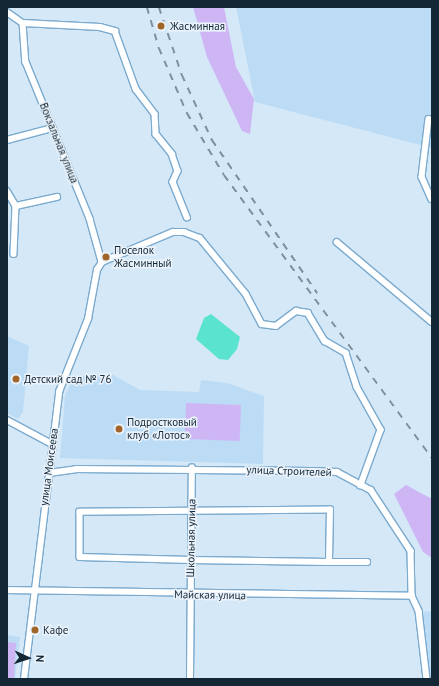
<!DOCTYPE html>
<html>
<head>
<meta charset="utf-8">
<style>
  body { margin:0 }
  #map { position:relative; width:439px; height:686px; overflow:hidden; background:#d4e8f7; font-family:"PT Sans",sans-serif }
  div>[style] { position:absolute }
  .built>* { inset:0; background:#bcdcf6 }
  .green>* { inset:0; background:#ceb6f5; transform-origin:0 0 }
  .water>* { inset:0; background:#5ae3cf }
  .roads { filter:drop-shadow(1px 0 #7baace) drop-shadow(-1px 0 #7baace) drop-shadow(0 1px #7baace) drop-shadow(0 -1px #7baace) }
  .street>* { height:5.5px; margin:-2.75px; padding:0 2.75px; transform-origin:2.75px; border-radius:2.75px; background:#fff }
  .rail>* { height:1.5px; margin-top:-0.75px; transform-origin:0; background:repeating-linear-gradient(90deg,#7d909f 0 7px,transparent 0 14px) }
  .dots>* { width:11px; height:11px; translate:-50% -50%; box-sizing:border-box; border:2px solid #eaf3fb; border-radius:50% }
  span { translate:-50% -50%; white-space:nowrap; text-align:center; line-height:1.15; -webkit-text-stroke:3px #eaf3fb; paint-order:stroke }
  .poi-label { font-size:11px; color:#142735 }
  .left { translate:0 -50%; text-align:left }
  .street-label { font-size:11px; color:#142735 }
  .frame { position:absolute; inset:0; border:8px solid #142735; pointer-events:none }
  .north { position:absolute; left:8px; top:638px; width:40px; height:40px; -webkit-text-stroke:3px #eaf3fb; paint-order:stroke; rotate:93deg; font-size:11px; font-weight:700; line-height:16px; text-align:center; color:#142735 }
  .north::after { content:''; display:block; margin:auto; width:14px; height:18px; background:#142735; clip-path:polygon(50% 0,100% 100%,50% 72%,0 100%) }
</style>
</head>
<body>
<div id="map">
  <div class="built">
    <div style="clip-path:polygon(236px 7px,432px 7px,432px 148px,255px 102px)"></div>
    <div style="clip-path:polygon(7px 336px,29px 346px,23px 412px,18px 419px,7px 413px)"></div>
    <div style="clip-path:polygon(113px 375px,140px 390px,199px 392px,201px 380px,227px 383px,264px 396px,263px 464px,60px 458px,65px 396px,74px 376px)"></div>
    <div style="clip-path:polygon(432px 611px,432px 679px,430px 679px,422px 612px)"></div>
    <div style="clip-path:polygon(7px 635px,20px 637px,15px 679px,7px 679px)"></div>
  </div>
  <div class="green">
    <div style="clip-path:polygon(193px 7px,224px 7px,236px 67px,254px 99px,250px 134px,242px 131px,207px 57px)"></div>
    <div style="left:186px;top:403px;width:55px;height:36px;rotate:2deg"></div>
    <div style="clip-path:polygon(406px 485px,432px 499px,432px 558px,423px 552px,394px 494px)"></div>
    <div style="clip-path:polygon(8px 642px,16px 643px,14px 678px,7px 678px)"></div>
  </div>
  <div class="water">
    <div style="clip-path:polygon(211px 314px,240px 337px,237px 349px,228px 360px,219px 359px,196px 339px,204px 318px)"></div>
  </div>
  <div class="roads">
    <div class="street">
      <div style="left:7px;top:12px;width:19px;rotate:35deg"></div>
      <div style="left:23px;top:23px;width:77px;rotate:3deg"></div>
      <div style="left:100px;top:27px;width:16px;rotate:15deg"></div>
      <div style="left:115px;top:31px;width:62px;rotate:70.1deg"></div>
      <div style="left:136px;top:89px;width:31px;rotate:53deg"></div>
      <div style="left:155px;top:114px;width:20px;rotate:87deg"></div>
      <div style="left:156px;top:134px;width:26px;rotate:51deg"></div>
      <div style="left:172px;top:154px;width:18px;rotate:71deg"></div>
      <div style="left:178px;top:171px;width:12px;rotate:114deg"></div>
      <div style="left:173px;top:182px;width:38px;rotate:68deg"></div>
      <div style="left:23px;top:23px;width:39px;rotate:86deg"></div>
      <div style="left:26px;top:62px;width:170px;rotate:67.8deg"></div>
      <div style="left:90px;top:219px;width:45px;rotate:74.4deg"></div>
      <div style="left:429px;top:119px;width:58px;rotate:96.9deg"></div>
      <div style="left:422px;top:177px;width:24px;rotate:66deg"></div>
      <div style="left:7px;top:140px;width:47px;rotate:-14.9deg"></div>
      <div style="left:7px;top:191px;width:17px;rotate:59deg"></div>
      <div style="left:16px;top:206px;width:48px;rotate:92.4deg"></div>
      <div style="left:16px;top:206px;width:42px;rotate:-12.4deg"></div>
      <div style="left:337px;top:242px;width:124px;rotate:40.1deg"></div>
      <div style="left:102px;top:262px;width:77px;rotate:-22.9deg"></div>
      <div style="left:173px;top:232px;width:11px"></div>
      <div style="left:184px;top:232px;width:17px;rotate:21deg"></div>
      <div style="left:200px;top:238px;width:72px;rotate:50.6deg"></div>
      <div style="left:246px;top:294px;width:34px;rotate:62deg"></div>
      <div style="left:262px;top:324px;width:14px;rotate:8deg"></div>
      <div style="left:276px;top:326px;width:25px;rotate:-37deg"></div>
      <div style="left:296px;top:311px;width:12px;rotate:9deg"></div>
      <div style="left:308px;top:313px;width:33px;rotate:59deg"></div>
      <div style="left:325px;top:341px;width:24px;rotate:30deg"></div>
      <div style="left:346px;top:353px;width:36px;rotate:72deg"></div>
      <div style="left:357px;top:387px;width:49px;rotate:60.8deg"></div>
      <div style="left:381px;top:430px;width:59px;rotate:110deg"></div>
      <div style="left:7px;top:420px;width:51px;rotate:28.1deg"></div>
      <div style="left:49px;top:473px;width:27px;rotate:-8deg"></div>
      <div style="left:76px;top:469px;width:235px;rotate:0.5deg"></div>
      <div style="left:311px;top:471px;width:26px;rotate:2deg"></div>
      <div style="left:337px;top:472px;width:38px;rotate:28deg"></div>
      <div style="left:371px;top:490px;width:73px;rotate:56.7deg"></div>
      <div style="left:411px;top:551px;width:45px;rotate:88.7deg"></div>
      <div style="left:412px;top:596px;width:17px;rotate:65deg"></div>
      <div style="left:419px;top:611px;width:68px;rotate:83.3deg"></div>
      <div style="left:329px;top:562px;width:52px;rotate:-88.9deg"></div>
      <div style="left:330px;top:510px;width:250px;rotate:179.5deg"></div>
      <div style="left:80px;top:512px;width:45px;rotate:90deg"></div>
      <div style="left:80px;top:557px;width:111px;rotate:1.5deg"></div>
      <div style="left:191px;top:560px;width:138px;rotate:0.8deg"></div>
      <div style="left:329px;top:562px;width:38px"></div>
      <div style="left:7px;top:590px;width:405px;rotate:0.8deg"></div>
      <div style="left:24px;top:679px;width:289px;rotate:-83deg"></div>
      <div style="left:59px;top:392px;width:79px;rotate:-68.3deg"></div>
      <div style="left:88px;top:319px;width:50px;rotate:-79.6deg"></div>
      <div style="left:97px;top:270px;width:9px;rotate:-58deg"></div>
      <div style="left:190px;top:679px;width:211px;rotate:-89.5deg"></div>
    </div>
  </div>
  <div class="rail">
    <div style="left:147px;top:7px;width:43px;rotate:73.7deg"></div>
    <div style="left:159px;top:48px;width:71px;rotate:66.7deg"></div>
    <div style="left:187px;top:113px;width:72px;rotate:59.2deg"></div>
    <div style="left:224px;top:175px;width:351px;rotate:53.7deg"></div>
    <div style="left:159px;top:7px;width:72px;rotate:71.3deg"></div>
    <div style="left:182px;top:75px;width:72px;rotate:65.2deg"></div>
    <div style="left:212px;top:140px;width:186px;rotate:55.5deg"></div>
  </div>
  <div class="dots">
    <div style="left:161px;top:26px;background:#a26529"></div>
    <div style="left:106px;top:257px;background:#a26529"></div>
    <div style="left:16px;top:379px;background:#a26529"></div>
    <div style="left:119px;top:429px;background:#a26529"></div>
    <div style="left:35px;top:630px;background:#a26529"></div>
  </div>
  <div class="poi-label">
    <span class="left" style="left:170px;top:26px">Жасминная</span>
    <span class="left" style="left:114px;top:257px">Поселок<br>Жасминный</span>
    <span class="left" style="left:24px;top:379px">Детский сад № 76</span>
    <span class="left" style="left:127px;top:429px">Подростковый<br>клуб «Лотос»</span>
    <span class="left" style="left:43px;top:630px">Кафе</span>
  </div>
  <div class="street-label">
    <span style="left:59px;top:143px;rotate:68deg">Вокзальная улица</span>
    <span style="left:49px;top:467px;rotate:-82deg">улица Моисеева</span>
    <span style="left:289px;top:471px;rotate:2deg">улица Строителей</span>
    <span style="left:191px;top:538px;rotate:-89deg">Школьная улица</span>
    <span style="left:210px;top:595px;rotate:1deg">Майская улица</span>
  </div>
  <div class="frame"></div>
  <div class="north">N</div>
</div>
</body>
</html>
